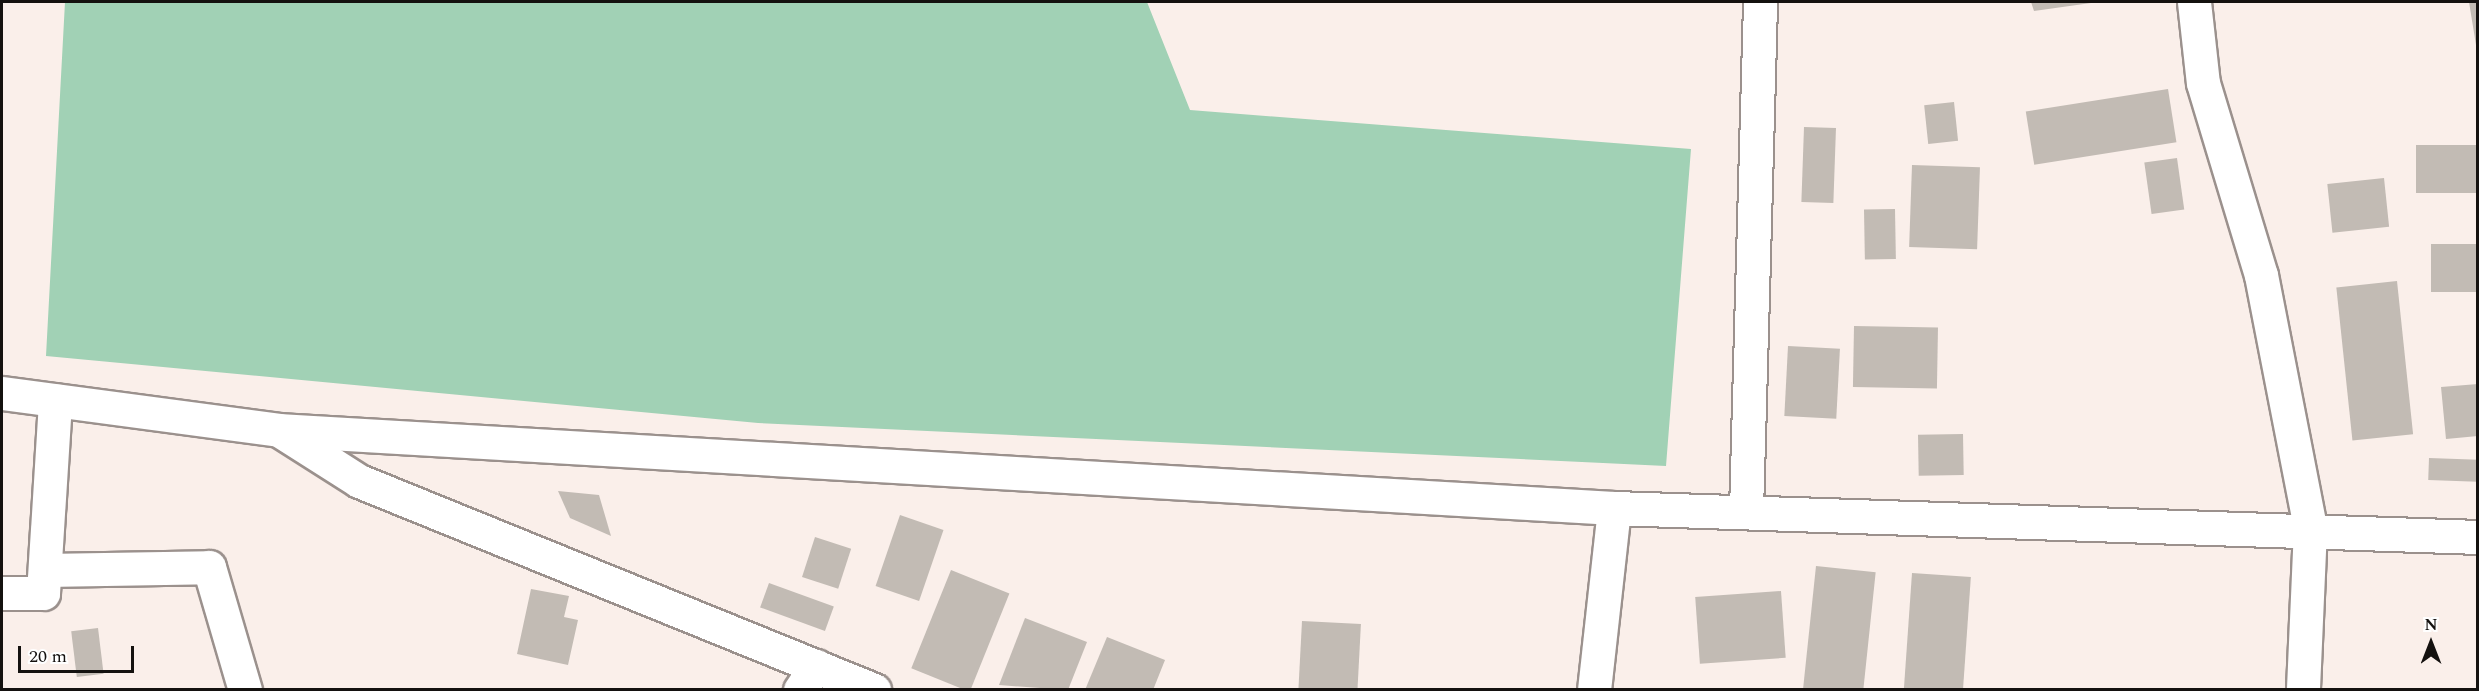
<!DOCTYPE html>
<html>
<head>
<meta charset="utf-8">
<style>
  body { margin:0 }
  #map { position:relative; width:2479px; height:691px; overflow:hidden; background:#faefea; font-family:Spectral,serif }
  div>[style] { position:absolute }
  .green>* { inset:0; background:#a1d1b5 }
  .building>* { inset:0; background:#c2bbb4; transform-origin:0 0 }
  .roads { filter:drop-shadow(2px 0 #9b918d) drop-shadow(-2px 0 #9b918d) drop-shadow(0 2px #9b918d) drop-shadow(0 -2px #9b918d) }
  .street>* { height:33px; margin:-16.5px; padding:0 16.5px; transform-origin:16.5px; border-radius:16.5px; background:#fff }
  .secondary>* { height:33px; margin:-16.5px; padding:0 16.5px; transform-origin:16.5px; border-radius:16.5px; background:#fff }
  span { translate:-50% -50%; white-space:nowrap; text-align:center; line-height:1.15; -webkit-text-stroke:4.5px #fff; paint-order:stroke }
  .frame { position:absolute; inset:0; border:3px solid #14110f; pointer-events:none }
  .north { position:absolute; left:2401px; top:613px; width:60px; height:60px; -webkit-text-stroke:4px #fff; paint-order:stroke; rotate:0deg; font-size:16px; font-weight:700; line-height:24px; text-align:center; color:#14110f }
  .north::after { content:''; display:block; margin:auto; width:21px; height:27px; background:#14110f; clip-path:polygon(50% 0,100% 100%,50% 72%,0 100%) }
  .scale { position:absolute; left:18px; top:646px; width:116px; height:27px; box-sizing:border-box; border:3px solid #14110f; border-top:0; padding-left:8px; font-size:18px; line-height:21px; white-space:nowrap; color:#14110f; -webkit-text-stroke:4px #fff; paint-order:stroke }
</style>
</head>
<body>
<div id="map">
  <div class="green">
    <div style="clip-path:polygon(65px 2px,1147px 2px,1190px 110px,1691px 149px,1666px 466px,758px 423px,46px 356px)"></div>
  </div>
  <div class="building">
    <div style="clip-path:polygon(2031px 2px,2091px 2px,2091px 3px,2034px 11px)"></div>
    <div style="clip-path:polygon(2469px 2px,2478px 2px,2478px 45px,2476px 45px)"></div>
    <div style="left:2168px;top:89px;width:54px;height:144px;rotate:81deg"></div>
    <div style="left:1954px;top:102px;width:39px;height:30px;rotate:84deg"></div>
    <div style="left:1804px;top:127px;width:32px;height:75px;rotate:2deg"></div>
    <div style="left:2478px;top:145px;width:48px;height:62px;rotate:90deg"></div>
    <div style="left:2177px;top:158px;width:52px;height:33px;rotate:82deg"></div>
    <div style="left:1912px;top:165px;width:68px;height:82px;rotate:2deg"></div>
    <div style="left:2384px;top:178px;width:49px;height:57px;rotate:84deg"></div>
    <div style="left:1895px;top:209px;width:50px;height:31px;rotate:89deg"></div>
    <div style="left:2478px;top:244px;width:48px;height:47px;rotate:90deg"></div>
    <div style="left:2397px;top:281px;width:154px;height:61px;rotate:84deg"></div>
    <div style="left:1854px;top:326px;width:84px;height:61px;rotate:1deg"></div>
    <div style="left:1788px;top:346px;width:52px;height:70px;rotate:3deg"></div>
    <div style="clip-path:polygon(2478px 384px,2478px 436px,2446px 439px,2441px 387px)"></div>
    <div style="left:1963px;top:434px;width:41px;height:45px;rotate:89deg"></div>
    <div style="left:2429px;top:458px;width:49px;height:22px;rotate:2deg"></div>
    <div style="clip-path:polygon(558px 491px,599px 495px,611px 536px,570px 518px)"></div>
    <div style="left:900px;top:515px;width:46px;height:75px;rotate:19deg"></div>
    <div style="left:815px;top:537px;width:38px;height:42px;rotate:18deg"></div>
    <div style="left:1816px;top:566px;width:60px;height:125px;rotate:6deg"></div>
    <div style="left:951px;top:570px;width:63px;height:106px;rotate:22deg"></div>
    <div style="left:1912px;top:573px;width:59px;height:117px;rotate:4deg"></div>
    <div style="left:769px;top:583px;width:69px;height:26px;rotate:20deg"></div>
    <div style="clip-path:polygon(531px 589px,569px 596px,564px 617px,578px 620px,568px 665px,517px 654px)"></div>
    <div style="left:1781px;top:591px;width:67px;height:86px;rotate:86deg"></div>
    <div style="clip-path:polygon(1025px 618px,1087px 642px,1068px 690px,999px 685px)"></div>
    <div style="left:1302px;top:621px;width:59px;height:69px;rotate:3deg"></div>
    <div style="left:98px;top:628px;width:46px;height:27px;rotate:83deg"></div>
    <div style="clip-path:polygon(1107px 637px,1165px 660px,1153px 690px,1085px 690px)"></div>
  </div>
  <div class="roads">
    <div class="street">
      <div style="left:2194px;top:2px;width:81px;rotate:83.7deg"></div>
      <div style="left:2203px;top:83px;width:201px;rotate:73.2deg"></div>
      <div style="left:2261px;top:275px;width:258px;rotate:79deg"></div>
      <div style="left:2310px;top:528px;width:162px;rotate:92.5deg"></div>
      <div style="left:1746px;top:511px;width:509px;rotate:-88.42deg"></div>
      <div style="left:45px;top:570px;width:164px;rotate:-1deg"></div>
      <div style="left:209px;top:567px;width:128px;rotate:73.7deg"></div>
      <div style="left:2px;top:593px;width:41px"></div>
      <div style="left:43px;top:593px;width:193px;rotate:-86.4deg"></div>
      <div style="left:800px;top:690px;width:29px;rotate:-56deg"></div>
      <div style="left:1594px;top:690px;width:183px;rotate:-83.7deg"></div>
    </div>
    <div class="secondary">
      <div style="left:2px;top:393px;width:278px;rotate:7.6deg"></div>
      <div style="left:278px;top:430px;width:1338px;rotate:3.34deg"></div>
      <div style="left:1614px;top:508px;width:864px;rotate:1.92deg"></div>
      <div style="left:282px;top:432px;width:91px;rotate:32.5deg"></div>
      <div style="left:359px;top:481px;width:556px;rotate:22.09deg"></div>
    </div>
  </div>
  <div class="frame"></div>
  <div class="north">N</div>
  <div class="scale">20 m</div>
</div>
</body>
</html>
